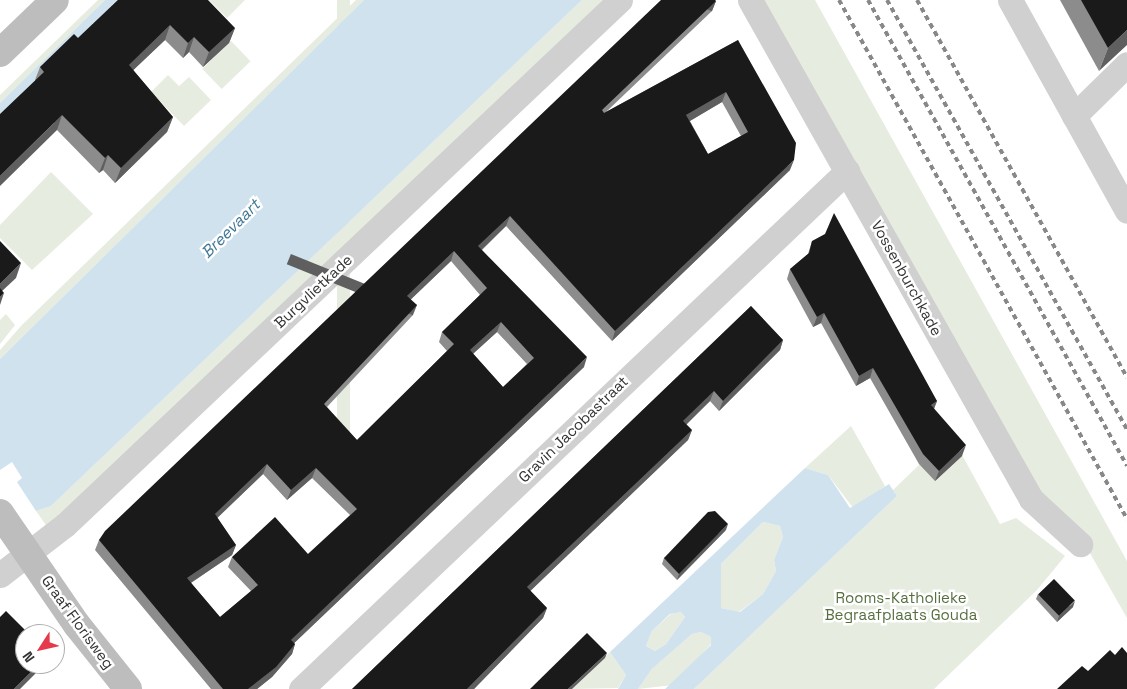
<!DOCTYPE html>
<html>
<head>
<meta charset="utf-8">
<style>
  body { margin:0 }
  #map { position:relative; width:1127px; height:689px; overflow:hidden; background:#fff; font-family:"Space Grotesk",sans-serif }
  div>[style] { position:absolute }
  .green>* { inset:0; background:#e6ecdf; transform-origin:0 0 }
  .water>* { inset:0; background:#cfe2ee }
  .minor>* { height:25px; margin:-12.5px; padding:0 12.5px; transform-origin:12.5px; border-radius:12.5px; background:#d0d0d0 }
  .secondary>* { height:28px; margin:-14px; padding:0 14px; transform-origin:14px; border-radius:14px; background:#bdbdbd }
  .rail>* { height:4px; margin-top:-2px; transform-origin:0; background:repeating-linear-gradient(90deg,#888 0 5px,transparent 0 9px) }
  .wall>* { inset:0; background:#8c8c8c }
  .shaded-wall>* { inset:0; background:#5f5f5f; transform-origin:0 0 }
  .building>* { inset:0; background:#1a1a1a; transform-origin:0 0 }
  span { translate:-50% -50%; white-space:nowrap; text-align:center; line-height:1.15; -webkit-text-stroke:5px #fff; paint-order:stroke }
  .street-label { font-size:15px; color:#333 }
  .park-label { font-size:15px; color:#576f3f }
  .water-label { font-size:16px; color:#3f7796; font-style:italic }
  .north { position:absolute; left:15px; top:624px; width:50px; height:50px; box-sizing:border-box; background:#fff; border:1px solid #adadad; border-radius:50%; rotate:235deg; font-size:14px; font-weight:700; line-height:20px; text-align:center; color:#333 }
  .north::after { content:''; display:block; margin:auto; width:18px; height:22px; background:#e53a4b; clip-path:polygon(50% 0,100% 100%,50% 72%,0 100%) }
</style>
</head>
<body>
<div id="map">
  <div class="green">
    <div style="clip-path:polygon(98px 0,105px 0,0 103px,0 95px)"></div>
    <div style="clip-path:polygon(209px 0,245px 0,227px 18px)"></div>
    <div style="left:337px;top:0;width:13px;height:453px"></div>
    <div style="clip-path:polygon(356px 0,364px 0,0 359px,0 350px,21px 326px)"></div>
    <div style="clip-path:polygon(582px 0,603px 0,48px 528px,36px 511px,51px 506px)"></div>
    <div style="clip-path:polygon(759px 0,815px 0,1127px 561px,1127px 618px,1071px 520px,1039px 499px)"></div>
    <div style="left:231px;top:41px;width:28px;height:40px;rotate:46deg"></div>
    <div style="clip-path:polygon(168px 75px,179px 86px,189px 77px,211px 100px,184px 126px,151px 92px)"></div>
    <div style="clip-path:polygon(51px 172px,93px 214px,32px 270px,0 238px,0 225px)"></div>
    <div style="clip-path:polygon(6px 314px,15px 325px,0 344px,0 320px)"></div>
    <div style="clip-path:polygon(851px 426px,885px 486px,854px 509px,828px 475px,805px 468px)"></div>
    <div style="clip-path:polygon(947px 438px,962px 455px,1000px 524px,1016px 518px,1065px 556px,1037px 590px,934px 689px,694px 689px,897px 496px,893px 490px)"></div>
    <div style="clip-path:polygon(763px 522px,780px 526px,783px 537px,774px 560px,776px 571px,763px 594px,739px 612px,721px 608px,721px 564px)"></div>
    <div style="clip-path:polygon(681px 612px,685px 617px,666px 644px,655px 651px,646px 646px,652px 631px,671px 614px)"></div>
    <div style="clip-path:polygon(701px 632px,711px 637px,711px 644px,673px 685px,638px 689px,652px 669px,692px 634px)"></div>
    <div style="clip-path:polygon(610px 652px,626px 675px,618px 688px,572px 689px)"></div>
  </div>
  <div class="water">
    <div style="clip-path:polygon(105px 0,128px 0,0 125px,0 103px)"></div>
    <div style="clip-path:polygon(364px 0,582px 0,51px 506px,36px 511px,17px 482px,22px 478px,12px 462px,0 470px,0 359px)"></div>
    <div style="clip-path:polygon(evenodd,805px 468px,828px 475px,850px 508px,889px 484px,897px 496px,694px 689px,665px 689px,711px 645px,711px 637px,701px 632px,692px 634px,652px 669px,638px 689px,618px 689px,626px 675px,610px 652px,805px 468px,763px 522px,780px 526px,783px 537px,774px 560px,776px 571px,763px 594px,740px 612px,721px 608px,721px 564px,763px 522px,805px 468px,681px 612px,685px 617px,666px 644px,655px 651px,646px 646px,652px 631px,670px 614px,681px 612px)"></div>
  </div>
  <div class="minor">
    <div style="left:750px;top:0;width:573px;rotate:60.61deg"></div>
    <div style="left:1031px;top:499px;width:67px;rotate:42.6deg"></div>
    <div style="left:1010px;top:0;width:241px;rotate:61deg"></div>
    <div style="left:1074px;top:116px;width:74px;rotate:-44.5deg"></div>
    <div style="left:0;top:575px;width:82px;rotate:-37.6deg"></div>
    <div style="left:65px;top:525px;width:764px;rotate:-43.41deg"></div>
    <div style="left:301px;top:689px;width:753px;rotate:-43.49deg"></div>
  </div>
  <div class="secondary">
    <div style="left:0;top:53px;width:76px;rotate:-43.9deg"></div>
    <div style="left:0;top:513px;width:136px;rotate:55.5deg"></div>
    <div style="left:77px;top:625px;width:82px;rotate:51.4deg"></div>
  </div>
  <div class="rail">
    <div style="left:839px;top:0;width:594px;rotate:60.97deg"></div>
    <div style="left:868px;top:0;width:533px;rotate:60.93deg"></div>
    <div style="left:887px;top:0;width:492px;rotate:60.8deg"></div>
    <div style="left:917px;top:0;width:432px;rotate:60.9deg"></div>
  </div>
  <div class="wall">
    <div style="clip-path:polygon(118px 0,235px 28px,229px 43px,203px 67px,189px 52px,183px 58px,165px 40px,133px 70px,173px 117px,167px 132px,115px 183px,103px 170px,99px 173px,57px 130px,35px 80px,40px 67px,78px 38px)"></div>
    <div style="clip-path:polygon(1060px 0,1127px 0,1099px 71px)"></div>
    <div style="clip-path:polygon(evenodd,716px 1px,712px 11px,606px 112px,738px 40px,790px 170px,612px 341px,506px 226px,482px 250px,584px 367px,294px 643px,295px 644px,292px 654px,272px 677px,257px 689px,211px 689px,95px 550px,99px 540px,716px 1px,722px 102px,741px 136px,708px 154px,690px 121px,722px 102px,716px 1px,451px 261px,480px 295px,442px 332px,439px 342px,447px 351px,357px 440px,327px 407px,413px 315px,411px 299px,451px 261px,716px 1px,497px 332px,527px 364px,503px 387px,473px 354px,497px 332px,716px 1px,263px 474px,287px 500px,312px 478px,350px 515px,308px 554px,232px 557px,228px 567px,251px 591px,220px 617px,191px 583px,232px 555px,236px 545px,217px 518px,263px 474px)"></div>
    <div style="clip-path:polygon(812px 241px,937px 401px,934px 409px,962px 456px,935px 481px,919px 464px,870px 378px,856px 386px,821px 323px,813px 327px,787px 279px,790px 269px,808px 254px)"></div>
    <div style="clip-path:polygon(751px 306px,783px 340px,780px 350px,719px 411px,710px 401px,686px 424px,692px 430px,688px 440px,530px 591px,547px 608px,543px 618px,474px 689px,352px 689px)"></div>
    <div style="clip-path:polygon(726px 530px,677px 580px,662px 564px,664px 558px)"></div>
    <div style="clip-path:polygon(1038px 594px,1073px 607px,1057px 622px,1036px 599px)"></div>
  </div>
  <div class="shaded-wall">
    <div style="left:716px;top:1px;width:11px;height:158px;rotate:112deg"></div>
    <div style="clip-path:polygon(170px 25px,165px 40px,123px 80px,129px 65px)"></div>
    <div style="clip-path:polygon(235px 28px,229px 43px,203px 67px,209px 52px)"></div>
    <div style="clip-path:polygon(1127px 30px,1127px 45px,1099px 71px,1108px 48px)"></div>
    <div style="clip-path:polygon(194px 37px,189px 52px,183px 58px,188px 43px)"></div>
    <div style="clip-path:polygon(726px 92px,722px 102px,683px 125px,686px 115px)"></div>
    <div style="clip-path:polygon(62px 115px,57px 130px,0 186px,0 176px)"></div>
    <div style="clip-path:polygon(173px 117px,167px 132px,115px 183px,121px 168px)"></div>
    <div style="clip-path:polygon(108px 155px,103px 170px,99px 173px,105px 158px)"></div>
    <div style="clip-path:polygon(794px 160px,790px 170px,612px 341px,615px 331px)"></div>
    <div style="clip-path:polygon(510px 216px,506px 226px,475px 256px,478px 246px)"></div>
    <div style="clip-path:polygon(454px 251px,451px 261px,404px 306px,407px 296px)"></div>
    <div style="clip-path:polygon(21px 263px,16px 278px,0 293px,0 284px)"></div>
    <div style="clip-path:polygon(4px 293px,0 305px,0 297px)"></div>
    <div style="left:417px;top:305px;width:11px;height:136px;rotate:112deg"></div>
    <div style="clip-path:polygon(824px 313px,821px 323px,813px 327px,817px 317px)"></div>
    <div style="clip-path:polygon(501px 322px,497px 332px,466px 360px,470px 350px)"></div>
    <div style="clip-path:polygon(783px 340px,780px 350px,719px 411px,723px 401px)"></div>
    <div style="clip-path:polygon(587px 357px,584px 367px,287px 650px,291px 640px)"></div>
    <div style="clip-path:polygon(873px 368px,870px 378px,856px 386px,859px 376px)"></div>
    <div style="clip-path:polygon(714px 391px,710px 401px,680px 431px,683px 421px)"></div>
    <div style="clip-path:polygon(937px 401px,933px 411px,931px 405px)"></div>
    <div style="clip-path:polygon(692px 430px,688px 440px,523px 598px,527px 587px)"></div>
    <div style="clip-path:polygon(966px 445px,962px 456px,935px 481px,939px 471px)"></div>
    <div style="clip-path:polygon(267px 464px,263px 474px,211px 524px,215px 514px)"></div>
    <div style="clip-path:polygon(316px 468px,312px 478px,287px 500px,291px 490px)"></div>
    <div style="clip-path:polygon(728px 524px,726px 530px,677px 580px,679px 574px)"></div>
    <div style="clip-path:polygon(236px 545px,232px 555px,183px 588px,187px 578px)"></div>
    <div style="clip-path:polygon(1075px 601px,1073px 607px,1057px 622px,1059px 616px)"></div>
    <div style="clip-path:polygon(547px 608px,543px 618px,474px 689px,467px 689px)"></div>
    <div style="clip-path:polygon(295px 644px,292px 654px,272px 677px,257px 689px,248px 689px)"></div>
    <div style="clip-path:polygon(607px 653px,605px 658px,572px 689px,568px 689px)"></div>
    <div style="clip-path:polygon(39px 664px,45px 664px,20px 689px,14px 689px)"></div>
  </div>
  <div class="building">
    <div style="clip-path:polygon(118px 0,208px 0,235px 28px,209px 52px,194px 37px,188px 43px,170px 25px,129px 65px,173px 117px,121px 168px,108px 155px,105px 158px,62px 115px,0 176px,0 114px,44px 72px,40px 67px,74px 34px,78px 38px)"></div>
    <div style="clip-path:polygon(evenodd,661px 0,715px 0,716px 1px,602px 110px,604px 113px,738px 40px,796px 143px,794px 160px,615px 331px,510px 216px,478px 246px,587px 357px,291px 640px,295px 644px,276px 667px,248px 689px,223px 689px,99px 540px,105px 531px,661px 0,726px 92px,748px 132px,708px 154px,686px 115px,726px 92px,661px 0,454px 251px,487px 288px,442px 332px,454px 344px,357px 440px,324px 404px,417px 305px,407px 296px,454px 251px,661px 0,501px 322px,534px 358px,503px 387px,470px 350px,501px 322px,661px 0,267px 464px,291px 490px,316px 468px,357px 509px,308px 554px,275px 517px,232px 557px,258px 585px,220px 617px,187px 578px,236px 545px,215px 514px,267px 464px)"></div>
    <div style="clip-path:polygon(1081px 0,1127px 0,1127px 30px,1108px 48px)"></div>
    <div style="clip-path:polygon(834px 213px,937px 401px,931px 405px,966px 445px,939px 471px,923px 454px,873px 368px,859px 376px,824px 313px,817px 317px,790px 269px,809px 253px,812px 241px,825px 234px)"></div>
    <div style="clip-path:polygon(0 241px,21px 263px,0 284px)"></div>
    <div style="clip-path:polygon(0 288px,4px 293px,0 297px)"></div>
    <div style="clip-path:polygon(751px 306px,783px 340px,723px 401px,714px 391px,683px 421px,692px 430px,527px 587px,547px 608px,467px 689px,352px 689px)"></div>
    <div style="clip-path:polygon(715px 511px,728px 524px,679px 574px,664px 558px,708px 512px)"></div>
    <div style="left:1054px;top:579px;width:30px;height:22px;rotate:46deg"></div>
    <div style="clip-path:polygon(6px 611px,29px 634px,25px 634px,25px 664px,39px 664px,14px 689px,0 689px,0 617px)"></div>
    <div style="clip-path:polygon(587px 633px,607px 653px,568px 689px,530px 689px)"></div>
    <div style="clip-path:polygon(1122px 647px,1127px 653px,1127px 689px,1057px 689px,1082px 666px,1088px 671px,1110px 650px,1115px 655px)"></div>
  </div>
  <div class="street-label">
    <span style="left:907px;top:278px;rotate:61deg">Vossenburchkade</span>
    <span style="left:313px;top:291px;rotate:-43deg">Burgvlietkade</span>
    <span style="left:573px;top:429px;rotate:-44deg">Gravin Jacobastraat</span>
    <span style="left:78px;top:622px;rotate:54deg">Graaf Florisweg</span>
  </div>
  <div class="park-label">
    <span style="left:901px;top:606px">Rooms-Katholieke<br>Begraafplaats Gouda</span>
  </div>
  <div class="water-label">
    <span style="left:231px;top:229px;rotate:-45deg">Breevaart</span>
  </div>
  <div class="north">N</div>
</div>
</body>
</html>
